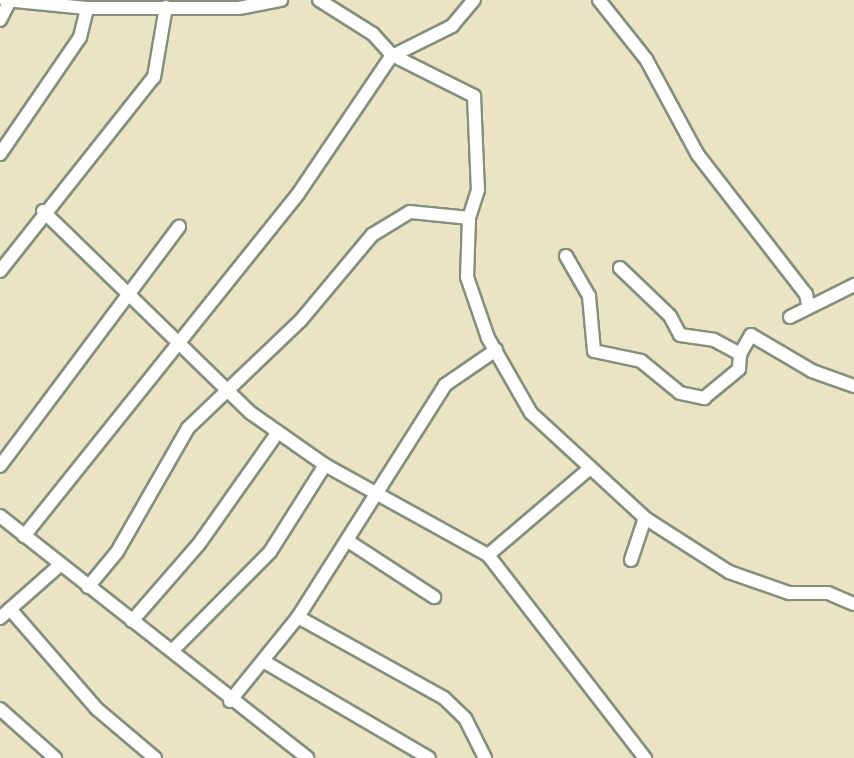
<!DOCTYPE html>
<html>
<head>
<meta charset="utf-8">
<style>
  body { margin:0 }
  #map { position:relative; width:854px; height:758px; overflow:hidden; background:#eae4c5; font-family:Sriracha,sans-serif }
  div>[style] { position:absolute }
  .roads { filter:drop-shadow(2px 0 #84907c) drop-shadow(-2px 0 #84907c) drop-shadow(0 2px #84907c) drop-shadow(0 -2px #84907c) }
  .minor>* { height:12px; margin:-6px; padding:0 6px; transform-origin:6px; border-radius:6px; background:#fff }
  span { translate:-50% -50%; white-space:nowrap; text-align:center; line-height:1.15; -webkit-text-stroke:5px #fff; paint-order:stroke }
</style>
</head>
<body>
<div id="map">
  <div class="roads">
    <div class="minor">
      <div style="left:5px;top:0;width:82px;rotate:5.6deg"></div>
      <div style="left:87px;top:8px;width:152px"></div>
      <div style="left:239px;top:8px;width:43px;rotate:-10.8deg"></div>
      <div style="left:319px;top:0;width:64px;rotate:32.2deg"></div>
      <div style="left:373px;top:34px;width:28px;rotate:48deg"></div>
      <div style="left:392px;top:55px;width:92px;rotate:26.6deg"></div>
      <div style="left:474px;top:96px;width:94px;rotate:87.6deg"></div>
      <div style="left:478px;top:190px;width:29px;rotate:108deg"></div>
      <div style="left:469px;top:218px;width:59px;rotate:91.9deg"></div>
      <div style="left:467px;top:277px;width:65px;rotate:71deg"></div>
      <div style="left:488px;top:338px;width:86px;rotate:60.2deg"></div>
      <div style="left:531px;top:413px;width:155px;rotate:42.6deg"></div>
      <div style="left:645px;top:518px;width:100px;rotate:32.7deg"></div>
      <div style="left:729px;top:572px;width:64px;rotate:19.3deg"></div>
      <div style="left:789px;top:593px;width:39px"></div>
      <div style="left:828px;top:593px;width:28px;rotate:23deg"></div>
      <div style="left:599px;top:0;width:75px;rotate:51.5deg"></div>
      <div style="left:646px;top:59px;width:109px;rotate:61.6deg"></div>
      <div style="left:698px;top:155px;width:176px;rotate:52.2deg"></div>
      <div style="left:806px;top:294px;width:10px;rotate:79deg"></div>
      <div style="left:0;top:20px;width:22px;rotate:-63deg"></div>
      <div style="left:396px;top:54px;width:63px;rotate:-26.6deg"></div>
      <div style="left:452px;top:26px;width:34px;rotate:-50deg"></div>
      <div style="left:0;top:154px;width:142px;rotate:-55.6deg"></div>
      <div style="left:80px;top:37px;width:30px;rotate:-76deg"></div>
      <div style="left:43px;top:211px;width:290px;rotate:44.2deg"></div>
      <div style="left:251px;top:413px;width:90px;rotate:35.1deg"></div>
      <div style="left:325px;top:465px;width:186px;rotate:28.9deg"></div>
      <div style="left:488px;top:555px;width:257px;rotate:52.3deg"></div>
      <div style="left:566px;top:256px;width:46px;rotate:60.1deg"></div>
      <div style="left:589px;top:296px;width:55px;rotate:84.8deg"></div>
      <div style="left:594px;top:351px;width:48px;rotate:12deg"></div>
      <div style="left:641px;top:361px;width:50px;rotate:39.4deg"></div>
      <div style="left:680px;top:393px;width:25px;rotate:12deg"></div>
      <div style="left:704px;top:398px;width:45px;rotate:-39.6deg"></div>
      <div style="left:739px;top:369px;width:15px;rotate:-86deg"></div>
      <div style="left:620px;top:268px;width:69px;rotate:43.8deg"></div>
      <div style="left:670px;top:316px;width:21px;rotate:62deg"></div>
      <div style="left:680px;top:335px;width:34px;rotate:8deg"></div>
      <div style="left:714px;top:340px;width:30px;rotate:28deg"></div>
      <div style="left:740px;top:354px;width:22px;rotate:-60deg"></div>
      <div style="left:751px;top:335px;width:71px;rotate:30.5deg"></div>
      <div style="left:812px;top:371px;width:45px;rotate:19.7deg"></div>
      <div style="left:0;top:271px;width:248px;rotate:-51.6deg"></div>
      <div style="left:154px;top:77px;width:71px;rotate:-80.3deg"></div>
      <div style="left:790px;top:317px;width:72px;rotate:-26.6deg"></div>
      <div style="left:0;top:466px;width:299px;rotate:-53.2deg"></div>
      <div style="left:0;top:516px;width:391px;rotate:38.2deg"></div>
      <div style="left:24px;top:536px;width:438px;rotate:-51.3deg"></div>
      <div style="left:298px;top:194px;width:168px;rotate:-55.9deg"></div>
      <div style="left:348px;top:541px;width:103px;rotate:33.1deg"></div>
      <div style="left:488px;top:555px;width:133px;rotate:-40.4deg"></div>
      <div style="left:631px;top:560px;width:44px;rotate:-71.6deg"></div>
      <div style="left:88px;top:587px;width:45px;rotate:-50.4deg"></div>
      <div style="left:117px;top:552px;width:143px;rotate:-60.2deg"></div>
      <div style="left:188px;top:428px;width:156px;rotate:-43.7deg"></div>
      <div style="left:301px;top:320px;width:111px;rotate:-50.1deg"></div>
      <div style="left:372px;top:235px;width:44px;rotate:-31.2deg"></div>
      <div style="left:410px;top:212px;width:59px;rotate:5.8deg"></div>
      <div style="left:10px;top:609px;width:133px;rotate:49deg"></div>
      <div style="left:97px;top:709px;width:76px;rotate:40.2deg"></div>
      <div style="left:298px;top:617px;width:167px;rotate:29deg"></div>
      <div style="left:444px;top:698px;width:29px;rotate:44deg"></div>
      <div style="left:465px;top:718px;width:45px;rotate:63.4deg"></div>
      <div style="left:0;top:618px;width:80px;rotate:-41.5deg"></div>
      <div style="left:132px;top:621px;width:102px;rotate:-49deg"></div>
      <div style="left:199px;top:544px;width:137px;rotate:-54.8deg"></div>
      <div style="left:172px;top:651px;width:139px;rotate:-45.3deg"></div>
      <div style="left:270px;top:552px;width:103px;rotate:-57.7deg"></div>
      <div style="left:263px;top:661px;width:192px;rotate:30.3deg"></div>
      <div style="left:230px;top:701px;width:108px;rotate:-51deg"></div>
      <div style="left:298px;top:617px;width:275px;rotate:-57.6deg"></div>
      <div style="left:445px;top:385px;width:62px;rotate:-34.5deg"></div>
      <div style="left:0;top:709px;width:74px;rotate:41.7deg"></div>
    </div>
  </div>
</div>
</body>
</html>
